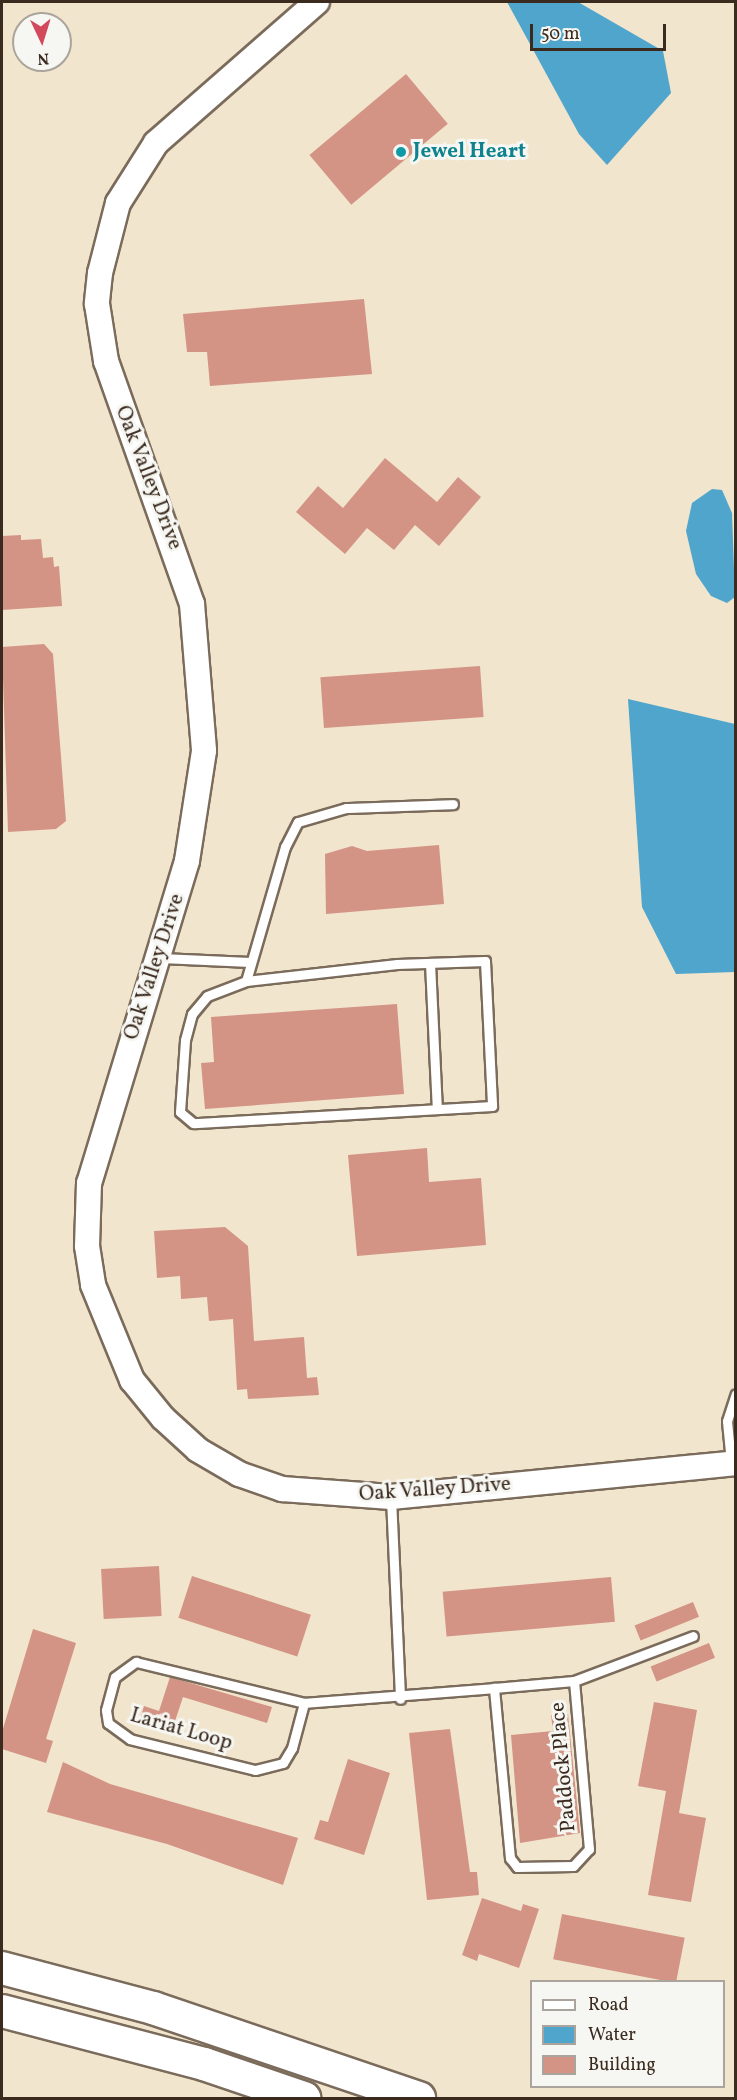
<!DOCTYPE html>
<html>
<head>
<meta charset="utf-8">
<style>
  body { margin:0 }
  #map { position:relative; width:737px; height:2100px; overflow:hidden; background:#f1e5cd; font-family:Vollkorn,serif }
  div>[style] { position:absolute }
  .water>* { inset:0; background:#4fa5cb }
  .building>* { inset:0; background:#d39385; transform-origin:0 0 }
  .roads { filter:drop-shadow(2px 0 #7b6b5b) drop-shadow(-2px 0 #7b6b5b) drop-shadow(0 2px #7b6b5b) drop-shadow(0 -2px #7b6b5b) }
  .lane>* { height:9px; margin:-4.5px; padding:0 4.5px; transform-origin:4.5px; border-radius:4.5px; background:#fff }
  .secondary>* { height:24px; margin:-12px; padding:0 12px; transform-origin:12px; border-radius:12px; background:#fff }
  .highway>* { height:32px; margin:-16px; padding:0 16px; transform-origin:16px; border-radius:16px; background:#fff }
  .dots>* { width:16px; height:16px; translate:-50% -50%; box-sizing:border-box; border:3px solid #f6f6f2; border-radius:50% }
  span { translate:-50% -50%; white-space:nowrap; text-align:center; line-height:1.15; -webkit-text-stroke:6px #f6f6f2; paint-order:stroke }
  .culture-label { font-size:21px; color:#0d838f; font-weight:700 }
  .left { translate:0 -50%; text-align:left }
  .street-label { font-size:21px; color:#3b2a1e }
  .frame { position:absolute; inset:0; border:3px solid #3b2a1e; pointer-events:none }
  .legend { position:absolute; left:530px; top:1980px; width:195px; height:108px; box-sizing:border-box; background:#f6f6f2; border:2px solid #aba49d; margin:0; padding:8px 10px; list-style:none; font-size:18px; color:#3b2a1e }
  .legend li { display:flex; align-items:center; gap:12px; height:30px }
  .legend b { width:30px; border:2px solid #aba49d }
  .north { position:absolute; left:12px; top:12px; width:60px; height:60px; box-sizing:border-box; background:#f6f6f2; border:2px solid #aba49d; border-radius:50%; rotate:176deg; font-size:16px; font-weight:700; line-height:24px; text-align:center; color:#3b2a1e }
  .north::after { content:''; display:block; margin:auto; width:21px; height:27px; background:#d1495b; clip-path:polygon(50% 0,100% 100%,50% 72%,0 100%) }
  .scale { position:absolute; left:530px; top:24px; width:136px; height:27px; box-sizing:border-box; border:3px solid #3b2a1e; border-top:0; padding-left:8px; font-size:18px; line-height:21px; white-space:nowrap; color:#3b2a1e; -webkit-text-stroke:4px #f6f6f2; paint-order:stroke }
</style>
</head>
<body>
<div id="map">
  <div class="water">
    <div style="clip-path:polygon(507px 2px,578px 2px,663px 51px,671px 93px,607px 165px,579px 134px)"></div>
    <div style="clip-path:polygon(712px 489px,722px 490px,732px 513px,735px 597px,727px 603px,711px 596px,696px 574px,686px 531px,692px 503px)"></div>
    <div style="clip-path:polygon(628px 699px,735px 724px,735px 972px,676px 974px,642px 907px)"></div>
  </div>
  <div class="building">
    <div style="left:406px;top:74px;width:65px;height:126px;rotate:50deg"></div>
    <div style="clip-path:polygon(364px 299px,372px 374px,210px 386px,207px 352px,187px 352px,183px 314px)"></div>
    <div style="clip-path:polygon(385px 458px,437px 502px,458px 477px,481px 497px,439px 546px,415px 525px,394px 550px,367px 528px,345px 554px,296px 512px,318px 486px,343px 508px)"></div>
    <div style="clip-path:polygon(21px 535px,21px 540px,41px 539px,43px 558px,53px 557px,54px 567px,59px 566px,62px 606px,2px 610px,2px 536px)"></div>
    <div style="clip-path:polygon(44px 644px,53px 654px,66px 821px,56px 829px,8px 832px,2px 647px)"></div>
    <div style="left:480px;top:666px;width:51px;height:160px;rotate:86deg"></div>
    <div style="clip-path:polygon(439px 845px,444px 904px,326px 914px,325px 854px,352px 846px,367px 851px)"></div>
    <div style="clip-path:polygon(397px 1004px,404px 1094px,205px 1109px,201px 1063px,214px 1062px,211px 1017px)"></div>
    <div style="clip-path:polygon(427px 1148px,429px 1182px,481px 1178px,486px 1245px,357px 1256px,348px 1155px)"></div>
    <div style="clip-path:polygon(225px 1227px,248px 1246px,254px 1341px,304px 1337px,307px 1378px,317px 1377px,319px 1395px,248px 1399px,247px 1389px,237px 1390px,233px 1319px,209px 1321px,207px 1297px,181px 1299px,180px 1276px,157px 1278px,154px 1231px)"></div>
    <div style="left:159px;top:1566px;width:50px;height:58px;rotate:87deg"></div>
    <div style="left:192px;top:1576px;width:125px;height:44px;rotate:18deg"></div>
    <div style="left:611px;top:1577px;width:45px;height:169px;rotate:85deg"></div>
    <div style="left:693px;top:1602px;width:16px;height:63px;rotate:68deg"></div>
    <div style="clip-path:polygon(33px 1629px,76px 1643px,46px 1739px,53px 1741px,46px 1763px,2px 1749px,2px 1732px)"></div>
    <div style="left:709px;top:1643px;width:16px;height:63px;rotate:68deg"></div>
    <div style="clip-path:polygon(170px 1677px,272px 1707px,267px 1723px,183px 1697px,171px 1733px,139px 1722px,144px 1706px,159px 1711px)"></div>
    <div style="clip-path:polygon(654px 1702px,697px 1710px,679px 1813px,706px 1818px,691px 1902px,648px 1895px,666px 1791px,638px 1786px)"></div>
    <div style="clip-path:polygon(568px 1714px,580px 1833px,520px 1843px,511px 1735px,553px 1731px,551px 1715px)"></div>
    <div style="clip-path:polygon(450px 1729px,470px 1872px,477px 1872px,479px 1895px,427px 1900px,409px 1733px)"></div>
    <div style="clip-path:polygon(348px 1759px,390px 1773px,364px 1855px,314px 1839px,320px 1820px,328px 1822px)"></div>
    <div style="clip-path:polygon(63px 1762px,110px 1784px,298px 1838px,283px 1885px,167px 1844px,47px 1812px)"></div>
    <div style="clip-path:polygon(482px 1898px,521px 1911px,523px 1904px,539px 1909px,519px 1968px,479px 1954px,477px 1961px,462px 1955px)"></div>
    <div style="left:562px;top:1914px;width:125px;height:46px;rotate:11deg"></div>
  </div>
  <div class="roads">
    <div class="lane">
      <div style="left:160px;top:958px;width:91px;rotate:2.5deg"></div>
      <div style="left:485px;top:961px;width:145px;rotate:87.2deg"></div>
      <div style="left:492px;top:1106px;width:299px;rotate:176.7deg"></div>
      <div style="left:193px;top:1123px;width:17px;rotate:-140deg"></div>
      <div style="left:180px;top:1112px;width:72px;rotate:-86deg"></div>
      <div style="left:185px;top:1040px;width:27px;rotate:-75deg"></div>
      <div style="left:192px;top:1014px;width:23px;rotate:-50deg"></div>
      <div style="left:207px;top:996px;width:42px;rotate:-21deg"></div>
      <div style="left:246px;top:981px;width:152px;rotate:-6.4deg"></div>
      <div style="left:397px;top:964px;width:88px;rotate:-2deg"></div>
      <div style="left:430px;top:963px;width:146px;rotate:87.3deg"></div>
      <div style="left:246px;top:981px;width:140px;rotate:-73.8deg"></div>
      <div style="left:285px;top:847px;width:28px;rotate:-63deg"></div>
      <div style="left:298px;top:822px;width:50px;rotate:-16.3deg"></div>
      <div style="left:346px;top:808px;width:107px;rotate:-2.1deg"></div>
      <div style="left:731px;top:1462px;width:41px;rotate:-95.6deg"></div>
      <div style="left:727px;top:1421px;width:28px;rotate:-72deg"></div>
      <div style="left:391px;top:1498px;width:201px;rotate:87.4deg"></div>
      <div style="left:136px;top:1662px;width:173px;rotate:13.7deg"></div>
      <div style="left:304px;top:1703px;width:47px;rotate:104.9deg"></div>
      <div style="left:292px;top:1748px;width:17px;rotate:121deg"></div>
      <div style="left:283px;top:1763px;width:29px;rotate:166deg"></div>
      <div style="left:255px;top:1770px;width:129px;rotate:-166.1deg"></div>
      <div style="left:130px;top:1739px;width:27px;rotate:-144deg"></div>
      <div style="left:108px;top:1723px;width:13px;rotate:-99deg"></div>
      <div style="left:106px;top:1710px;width:34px;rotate:-75deg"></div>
      <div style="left:115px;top:1677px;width:26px;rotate:-36deg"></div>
      <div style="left:574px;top:1681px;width:169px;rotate:84.9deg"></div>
      <div style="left:589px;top:1849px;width:23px;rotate:133deg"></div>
      <div style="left:573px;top:1866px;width:56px;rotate:179deg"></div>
      <div style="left:517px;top:1867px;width:11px;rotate:-128deg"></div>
      <div style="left:510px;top:1858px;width:171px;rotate:-95.4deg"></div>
      <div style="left:494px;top:1688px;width:80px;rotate:-5deg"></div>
      <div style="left:574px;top:1681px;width:127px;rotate:-20.7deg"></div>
      <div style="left:304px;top:1703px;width:191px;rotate:-4.5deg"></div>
    </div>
    <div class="secondary">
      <div style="left:317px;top:2px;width:214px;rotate:138.8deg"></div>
      <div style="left:156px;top:143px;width:71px;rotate:122.3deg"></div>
      <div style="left:118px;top:203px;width:72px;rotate:104.4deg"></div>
      <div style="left:100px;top:273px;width:31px;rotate:96deg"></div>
      <div style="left:97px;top:304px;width:58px;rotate:81deg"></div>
      <div style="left:106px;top:361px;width:258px;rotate:70.5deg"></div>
      <div style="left:192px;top:604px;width:147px;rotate:85.3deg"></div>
      <div style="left:204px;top:751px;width:111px;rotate:98.8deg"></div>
      <div style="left:187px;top:861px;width:337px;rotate:106.9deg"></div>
      <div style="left:89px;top:1183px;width:63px;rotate:91.8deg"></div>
      <div style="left:87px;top:1246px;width:39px;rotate:81deg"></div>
      <div style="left:93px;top:1285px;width:103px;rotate:67.7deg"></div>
      <div style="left:132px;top:1380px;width:49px;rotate:50.8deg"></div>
      <div style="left:163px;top:1418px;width:47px;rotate:42.4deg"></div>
      <div style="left:198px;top:1450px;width:48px;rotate:30.3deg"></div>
      <div style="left:239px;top:1474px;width:46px;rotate:19.2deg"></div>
      <div style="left:282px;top:1489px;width:109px;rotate:4.2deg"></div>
      <div style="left:391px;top:1497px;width:347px;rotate:-5.6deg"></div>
    </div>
    <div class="highway">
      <div style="left:2px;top:1968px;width:156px;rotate:14.8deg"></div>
      <div style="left:153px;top:2008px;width:281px;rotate:18.7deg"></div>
      <div style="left:2px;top:2011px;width:209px;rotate:14.7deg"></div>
      <div style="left:204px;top:2064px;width:106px;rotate:18.8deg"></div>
    </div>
  </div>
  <div class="dots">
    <div style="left:401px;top:152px;background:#0f9aa8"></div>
  </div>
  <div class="culture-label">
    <span class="left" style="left:413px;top:152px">Jewel Heart</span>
  </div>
  <div class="street-label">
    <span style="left:148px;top:478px;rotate:69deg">Oak Valley Drive</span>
    <span style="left:155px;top:967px;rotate:-72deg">Oak Valley Drive</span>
    <span style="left:435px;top:1490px;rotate:-4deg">Oak Valley Drive</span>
    <span style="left:181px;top:1730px;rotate:16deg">Lariat Loop</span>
    <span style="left:564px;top:1767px;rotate:-95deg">Paddock Place</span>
  </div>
  <div class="frame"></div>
  <ul class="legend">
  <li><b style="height:8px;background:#fff"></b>Road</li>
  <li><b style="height:16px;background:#4fa5cb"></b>Water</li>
  <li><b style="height:16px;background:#d39385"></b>Building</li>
  </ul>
  <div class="north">N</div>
  <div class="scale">50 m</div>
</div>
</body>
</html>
